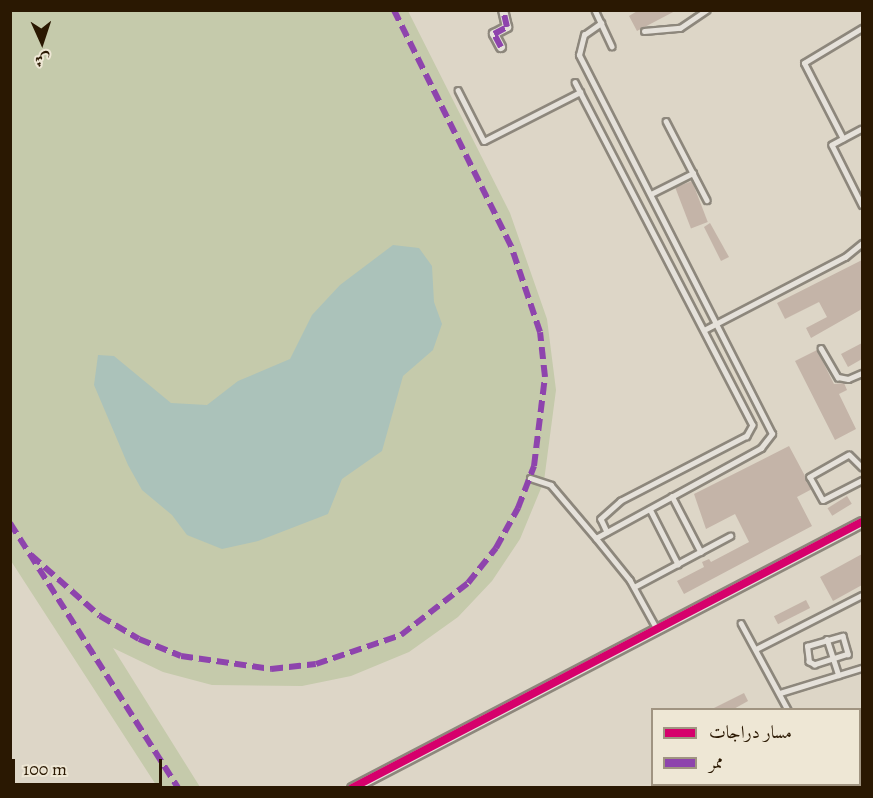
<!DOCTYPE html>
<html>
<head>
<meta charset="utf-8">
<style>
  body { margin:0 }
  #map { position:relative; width:873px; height:798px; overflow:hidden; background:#ddd6c7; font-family:Alegreya,Amiri,serif }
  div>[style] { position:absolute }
  .green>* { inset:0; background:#c5caab }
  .water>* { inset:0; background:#abc2ba }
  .building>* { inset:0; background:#c4b4a8; transform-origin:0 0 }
  .roads { filter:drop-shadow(2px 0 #8d877c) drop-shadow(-2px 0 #8d877c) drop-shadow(0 2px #8d877c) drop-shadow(0 -2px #8d877c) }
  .service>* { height:4.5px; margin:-2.25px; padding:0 2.25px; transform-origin:2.25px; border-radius:2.25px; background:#e5e1da }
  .pedestrian>* { height:8px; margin:-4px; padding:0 4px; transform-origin:4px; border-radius:4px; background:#e5e1da }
  .minor>* { height:9px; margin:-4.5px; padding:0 4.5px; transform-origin:4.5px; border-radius:4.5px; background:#e5e1da }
  .quiet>* { height:6px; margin-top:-3px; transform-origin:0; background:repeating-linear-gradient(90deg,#8e44ad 0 12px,transparent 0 18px) }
  .cycleway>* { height:8px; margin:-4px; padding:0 4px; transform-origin:4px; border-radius:4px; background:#d6006c }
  span { translate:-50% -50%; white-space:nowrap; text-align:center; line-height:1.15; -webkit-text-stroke:5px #eee7d5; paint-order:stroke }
  .frame { position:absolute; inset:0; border:12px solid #2a1802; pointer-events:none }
  .legend { position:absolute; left:651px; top:708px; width:210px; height:78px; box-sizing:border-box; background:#eee7d5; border:2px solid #a09481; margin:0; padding:8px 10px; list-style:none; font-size:18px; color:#2a1802 }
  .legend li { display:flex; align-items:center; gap:12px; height:30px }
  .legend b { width:30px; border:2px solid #a09481 }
  .north { position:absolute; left:12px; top:12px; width:60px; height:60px; -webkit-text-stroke:4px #eee7d5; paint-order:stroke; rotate:177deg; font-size:16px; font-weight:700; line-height:24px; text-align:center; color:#2a1802 }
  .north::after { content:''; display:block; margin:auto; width:21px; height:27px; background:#2a1802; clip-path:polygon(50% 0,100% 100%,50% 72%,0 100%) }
  .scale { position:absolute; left:12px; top:759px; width:150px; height:27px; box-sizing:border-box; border:3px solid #2a1802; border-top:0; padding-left:8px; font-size:18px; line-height:21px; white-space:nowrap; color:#2a1802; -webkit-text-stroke:4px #eee7d5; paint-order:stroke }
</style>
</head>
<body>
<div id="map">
  <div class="green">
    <div style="clip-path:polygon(11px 11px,408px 11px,510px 213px,547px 319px,556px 390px,544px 481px,520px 539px,492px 581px,458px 617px,409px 652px,351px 676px,302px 686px,212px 685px,163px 672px,113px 648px,200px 787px,158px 788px,11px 561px)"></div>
  </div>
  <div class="water">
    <div style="clip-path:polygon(393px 245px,419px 248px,432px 266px,434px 302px,442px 324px,433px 350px,403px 376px,382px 451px,342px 479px,328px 514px,258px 541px,222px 549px,187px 535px,172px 515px,142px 490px,128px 465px,94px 385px,98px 355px,114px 356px,171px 403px,207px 405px,238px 381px,290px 359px,312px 315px,340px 285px)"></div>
  </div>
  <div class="building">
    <div style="clip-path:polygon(639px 10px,677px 10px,637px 31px,629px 16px)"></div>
    <div style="left:692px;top:181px;width:44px;height:18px;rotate:69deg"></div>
    <div style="clip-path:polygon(710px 223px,729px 257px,721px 261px,704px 227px)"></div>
    <div style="clip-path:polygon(862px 260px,862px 309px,811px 338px,806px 328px,827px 317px,819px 302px,785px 319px,777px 303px)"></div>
    <div style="clip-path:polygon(862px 343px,862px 359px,848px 367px,841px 354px)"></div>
    <div style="clip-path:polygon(817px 350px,834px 384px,844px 383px,847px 390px,839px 394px,856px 429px,835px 440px,795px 361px)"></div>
    <div style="clip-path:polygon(789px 446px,812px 489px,797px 497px,812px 526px,684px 594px,677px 581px,704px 567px,702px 562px,709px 559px,711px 562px,749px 542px,735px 514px,706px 529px,694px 494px)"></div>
    <div style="left:847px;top:496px;width:9px;height:23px;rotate:58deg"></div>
    <div style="clip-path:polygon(862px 554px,862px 585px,833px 601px,820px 577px)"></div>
    <div style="left:806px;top:600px;width:9px;height:36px;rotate:63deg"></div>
    <div style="clip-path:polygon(744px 693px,748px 701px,732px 710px,710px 710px)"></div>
  </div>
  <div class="roads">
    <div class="service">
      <div style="left:595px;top:10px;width:40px;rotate:65deg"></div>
      <div style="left:644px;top:31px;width:36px;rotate:-5deg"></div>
      <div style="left:680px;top:28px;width:32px;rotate:-34deg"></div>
      <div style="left:575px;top:82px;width:386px;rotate:62.6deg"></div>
      <div style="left:753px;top:425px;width:13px;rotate:119deg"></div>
      <div style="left:747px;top:436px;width:142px;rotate:152.7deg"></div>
      <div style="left:621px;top:501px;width:27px;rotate:138deg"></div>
      <div style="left:601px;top:519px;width:14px;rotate:65deg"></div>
      <div style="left:458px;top:90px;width:57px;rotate:63deg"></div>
      <div style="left:484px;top:141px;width:108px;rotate:-27deg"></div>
      <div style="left:666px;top:121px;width:89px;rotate:62.6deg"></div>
      <div style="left:862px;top:129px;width:34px;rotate:152deg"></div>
      <div style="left:832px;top:145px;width:67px;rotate:63.4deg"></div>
      <div style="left:843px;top:139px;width:85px;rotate:-117.2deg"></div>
      <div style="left:804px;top:63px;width:68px;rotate:-31.1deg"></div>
      <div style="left:651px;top:194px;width:47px;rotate:-26.6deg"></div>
      <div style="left:704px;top:330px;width:159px;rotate:-27.4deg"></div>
      <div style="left:845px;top:257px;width:22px;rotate:-39deg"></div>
      <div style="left:821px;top:348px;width:34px;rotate:60deg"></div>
      <div style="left:838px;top:377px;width:10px;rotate:11deg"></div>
      <div style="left:848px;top:379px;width:15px;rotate:-23deg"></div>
      <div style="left:862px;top:468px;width:18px;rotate:-135deg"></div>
      <div style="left:849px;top:455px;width:45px;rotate:150.6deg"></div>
      <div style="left:810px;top:477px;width:26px;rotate:61deg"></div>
      <div style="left:823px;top:500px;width:44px;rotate:-27.1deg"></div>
      <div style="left:530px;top:478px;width:22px;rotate:18deg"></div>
      <div style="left:551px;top:485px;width:70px;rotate:49.7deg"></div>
      <div style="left:596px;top:538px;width:54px;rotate:51deg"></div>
      <div style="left:630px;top:580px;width:56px;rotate:61.1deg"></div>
      <div style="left:672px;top:496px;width:63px;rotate:62.6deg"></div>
      <div style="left:650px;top:509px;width:62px;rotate:63deg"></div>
      <div style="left:596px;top:538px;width:188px;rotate:-28.6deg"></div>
      <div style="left:761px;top:448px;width:18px;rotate:-52deg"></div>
      <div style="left:772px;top:434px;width:425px;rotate:-117deg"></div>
      <div style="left:579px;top:55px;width:21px;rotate:-76deg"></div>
      <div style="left:584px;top:35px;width:21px;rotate:-35deg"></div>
      <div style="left:634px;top:587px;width:109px;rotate:-28deg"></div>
      <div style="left:741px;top:623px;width:99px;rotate:61.6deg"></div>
      <div style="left:843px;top:636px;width:19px;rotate:74deg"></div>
      <div style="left:848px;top:654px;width:35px;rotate:162deg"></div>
      <div style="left:815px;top:665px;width:7px;rotate:-153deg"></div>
      <div style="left:809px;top:662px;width:16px;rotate:-97deg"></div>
      <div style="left:807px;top:646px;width:37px;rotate:-16deg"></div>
      <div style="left:827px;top:639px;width:38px;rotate:72deg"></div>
      <div style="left:756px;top:649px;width:119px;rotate:-27deg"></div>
      <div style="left:780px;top:693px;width:86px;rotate:-17deg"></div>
      <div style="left:707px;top:784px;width:4px;rotate:76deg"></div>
      <div style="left:825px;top:784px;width:4px;rotate:63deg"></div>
    </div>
    <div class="pedestrian">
      <div style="left:501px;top:47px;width:15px;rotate:-118deg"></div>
      <div style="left:494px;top:34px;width:15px;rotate:-28deg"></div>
      <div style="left:507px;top:27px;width:17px;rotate:-103deg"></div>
    </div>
    <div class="minor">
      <div style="left:352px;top:788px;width:575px;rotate:-27.55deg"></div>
    </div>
  </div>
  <div class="quiet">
    <div style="left:501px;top:47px;width:15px;rotate:-118deg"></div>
    <div style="left:494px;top:34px;width:15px;rotate:-28deg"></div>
    <div style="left:507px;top:27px;width:17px;rotate:-103deg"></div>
    <div style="left:10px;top:523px;width:314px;rotate:57.6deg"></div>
    <div style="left:31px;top:555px;width:92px;rotate:41.5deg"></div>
    <div style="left:100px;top:616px;width:45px;rotate:30.5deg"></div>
    <div style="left:139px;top:639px;width:45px;rotate:22deg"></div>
    <div style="left:181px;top:656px;width:91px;rotate:8.2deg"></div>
    <div style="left:271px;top:669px;width:45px;rotate:-6.3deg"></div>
    <div style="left:316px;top:664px;width:90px;rotate:-18.8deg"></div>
    <div style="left:401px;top:635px;width:85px;rotate:-37.8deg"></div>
    <div style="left:468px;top:583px;width:45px;rotate:-51.3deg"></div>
    <div style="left:496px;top:548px;width:46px;rotate:-61.2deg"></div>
    <div style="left:518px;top:508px;width:45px;rotate:-69.1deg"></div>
    <div style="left:534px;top:466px;width:90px;rotate:-83deg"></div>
    <div style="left:545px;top:377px;width:45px;rotate:-96.3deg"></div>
    <div style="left:540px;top:332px;width:91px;rotate:-108.6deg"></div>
    <div style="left:511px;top:246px;width:263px;rotate:-116.4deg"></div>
  </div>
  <div class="cycleway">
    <div style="left:352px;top:788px;width:575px;rotate:-27.55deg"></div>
  </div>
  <div class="frame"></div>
  <ul class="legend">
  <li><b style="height:8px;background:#d6006c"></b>مسار دراجات</li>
  <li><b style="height:8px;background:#8e44ad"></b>ممر</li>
  </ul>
  <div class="north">ش</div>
  <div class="scale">100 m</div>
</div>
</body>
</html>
